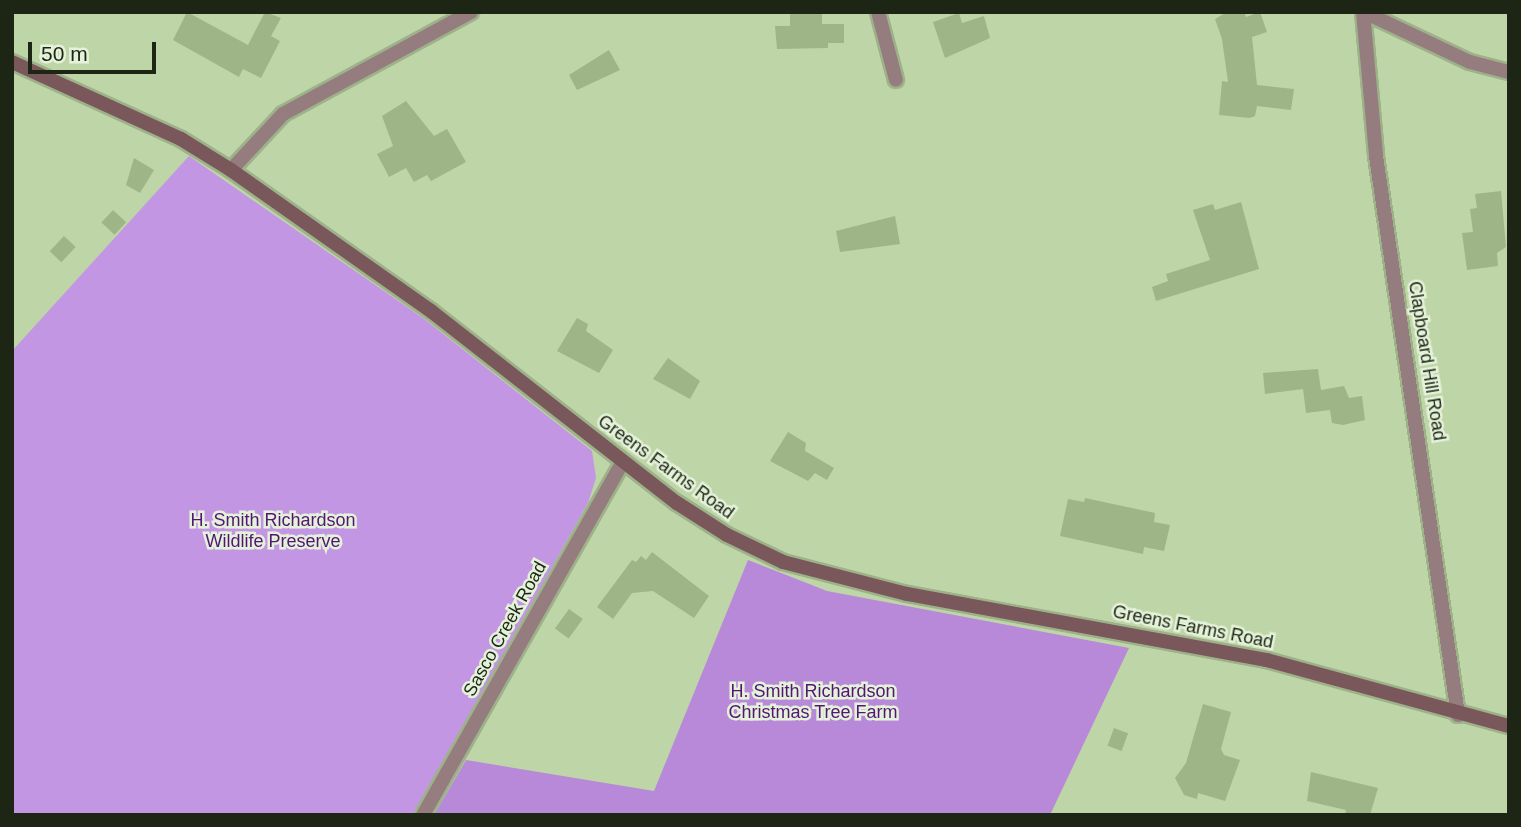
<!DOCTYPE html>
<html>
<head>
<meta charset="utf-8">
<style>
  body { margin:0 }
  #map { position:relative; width:1521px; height:827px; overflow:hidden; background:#bed5a7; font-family:Arial,sans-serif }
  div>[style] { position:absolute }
  .green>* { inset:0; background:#c396e4 }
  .forest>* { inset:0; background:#b789d8 }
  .building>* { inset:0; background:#9eb588; transform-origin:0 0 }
  .roads { filter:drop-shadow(2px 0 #9eb28a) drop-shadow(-2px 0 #9eb28a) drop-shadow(0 2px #9eb28a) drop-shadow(0 -2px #9eb28a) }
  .street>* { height:14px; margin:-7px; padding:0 7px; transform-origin:7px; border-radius:7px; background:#957d7f }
  .secondary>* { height:14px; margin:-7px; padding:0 7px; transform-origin:7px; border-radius:7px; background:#79575b }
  span { translate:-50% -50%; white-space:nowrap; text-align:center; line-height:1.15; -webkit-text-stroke:5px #e5f2da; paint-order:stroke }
  .street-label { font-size:18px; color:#1d2615 }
  .park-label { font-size:18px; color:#531675 }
  .frame { position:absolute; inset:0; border:14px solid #1d2615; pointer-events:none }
  .scale { position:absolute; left:28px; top:42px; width:128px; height:32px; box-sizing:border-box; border:4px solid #1d2615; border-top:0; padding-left:9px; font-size:21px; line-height:24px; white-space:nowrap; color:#1d2615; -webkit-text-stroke:5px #e5f2da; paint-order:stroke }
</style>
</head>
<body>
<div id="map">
  <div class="green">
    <div style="clip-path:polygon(189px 156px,423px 318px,592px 451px,596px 478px,588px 503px,413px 815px,12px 815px,12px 351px)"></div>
  </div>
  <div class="forest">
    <div style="clip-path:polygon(748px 560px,827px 591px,1129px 648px,1050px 815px,434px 815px,466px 760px,654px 791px)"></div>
  </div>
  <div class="building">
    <div style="clip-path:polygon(187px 12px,248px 45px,265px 12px,281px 18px,271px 36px,280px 41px,261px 78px,243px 69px,239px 77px,173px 40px)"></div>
    <div style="clip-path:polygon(790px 12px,822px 12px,822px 24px,844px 24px,844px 43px,828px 43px,828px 48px,777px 49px,775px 26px,790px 26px)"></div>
    <div style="clip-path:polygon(1227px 12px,1244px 12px,1246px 17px,1260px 12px,1267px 32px,1252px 37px,1257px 85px,1294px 89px,1291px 110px,1257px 106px,1255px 116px,1250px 118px,1219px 115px,1222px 81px,1228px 82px,1222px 39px,1215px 19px)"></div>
    <div style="clip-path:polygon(959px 13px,962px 23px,984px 16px,990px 38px,945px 58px,933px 22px)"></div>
    <div style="clip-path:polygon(609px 50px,620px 70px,577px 90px,569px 75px)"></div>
    <div style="clip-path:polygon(406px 101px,434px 136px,447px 129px,466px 162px,431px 181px,427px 175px,414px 182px,406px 168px,389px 177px,377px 154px,393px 146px,382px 116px)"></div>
    <div style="clip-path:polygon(134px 158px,154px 170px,140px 193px,126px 185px)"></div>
    <div style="clip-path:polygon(1501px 191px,1506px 247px,1497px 253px,1498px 266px,1467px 270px,1462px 233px,1473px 232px,1470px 209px,1477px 208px,1475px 194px)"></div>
    <div style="clip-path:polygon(1241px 202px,1259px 269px,1156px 301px,1152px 287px,1168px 281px,1166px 274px,1210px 260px,1193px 210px,1213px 204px,1215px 210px)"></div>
    <div style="left:113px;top:210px;width:18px;height:17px;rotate:43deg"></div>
    <div style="clip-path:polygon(895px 216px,900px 244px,840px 252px,836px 231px)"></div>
    <div style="left:64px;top:236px;width:16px;height:21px;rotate:43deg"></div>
    <div style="clip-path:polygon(577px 318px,588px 324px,586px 331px,613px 350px,599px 373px,557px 351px)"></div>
    <div style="clip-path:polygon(668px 358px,700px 381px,690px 399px,653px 379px)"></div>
    <div style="clip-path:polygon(1318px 369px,1321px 390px,1344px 386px,1349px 398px,1362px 396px,1365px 420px,1343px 425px,1332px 423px,1330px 410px,1306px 413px,1303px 389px,1265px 394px,1263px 373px)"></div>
    <div style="clip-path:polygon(788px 432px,806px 443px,805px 451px,834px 468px,827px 480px,815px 473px,808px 481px,770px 461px)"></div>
    <div style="clip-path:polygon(1085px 498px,1155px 513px,1154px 522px,1170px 525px,1164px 551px,1144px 547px,1143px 554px,1060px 536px,1068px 499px,1084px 502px)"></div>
    <div style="clip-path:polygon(652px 552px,709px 596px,694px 618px,653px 591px,632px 593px,613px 619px,597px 607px,632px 560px,636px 562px,641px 556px,646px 560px)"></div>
    <div style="left:569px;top:609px;width:17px;height:24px;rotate:36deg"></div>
    <div style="clip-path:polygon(1203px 704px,1231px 712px,1221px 749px,1224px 755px,1240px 760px,1225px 801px,1198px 793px,1197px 799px,1184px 795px,1175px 778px,1186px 763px)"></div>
    <div style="left:1114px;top:728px;width:15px;height:19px;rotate:20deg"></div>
    <div style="clip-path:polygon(1311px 772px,1378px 788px,1370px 815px,1345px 815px,1346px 810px,1307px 801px)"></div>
  </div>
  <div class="roads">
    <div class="street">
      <div style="left:878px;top:12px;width:70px;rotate:75.2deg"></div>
      <div style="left:1363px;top:12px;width:145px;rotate:84.8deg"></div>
      <div style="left:1376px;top:156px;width:565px;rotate:81.65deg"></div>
      <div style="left:1364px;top:12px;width:117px;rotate:25.3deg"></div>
      <div style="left:1470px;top:62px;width:40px;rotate:14.4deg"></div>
      <div style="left:231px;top:170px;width:76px;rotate:-47.1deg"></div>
      <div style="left:283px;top:114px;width:214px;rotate:-28.5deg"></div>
      <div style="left:423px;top:815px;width:404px;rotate:-60.5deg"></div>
    </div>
    <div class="secondary">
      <div style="left:12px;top:62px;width:186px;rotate:24.5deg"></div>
      <div style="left:181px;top:139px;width:59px;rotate:31.8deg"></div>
      <div style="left:231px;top:170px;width:245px;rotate:35.2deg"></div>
      <div style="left:431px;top:311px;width:312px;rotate:38deg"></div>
      <div style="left:677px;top:503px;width:59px;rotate:32.6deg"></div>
      <div style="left:727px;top:535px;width:62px;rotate:25.7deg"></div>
      <div style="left:783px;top:562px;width:128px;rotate:14.5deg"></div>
      <div style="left:907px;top:594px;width:366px;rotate:10.4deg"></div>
      <div style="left:1267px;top:660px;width:251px;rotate:15.3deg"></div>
    </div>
  </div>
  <div class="street-label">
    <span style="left:1427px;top:361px;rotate:81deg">Clapboard Hill Road</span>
    <span style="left:666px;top:467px;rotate:36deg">Greens Farms Road</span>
    <span style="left:1193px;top:627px;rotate:11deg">Greens Farms Road</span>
    <span style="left:505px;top:629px;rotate:-61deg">Sasco Creek Road</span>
  </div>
  <div class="park-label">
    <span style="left:273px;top:531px">H. Smith Richardson<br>Wildlife Preserve</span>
    <span style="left:813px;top:702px">H. Smith Richardson<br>Christmas Tree Farm</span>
  </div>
  <div class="frame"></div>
  <div class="scale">50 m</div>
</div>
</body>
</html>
